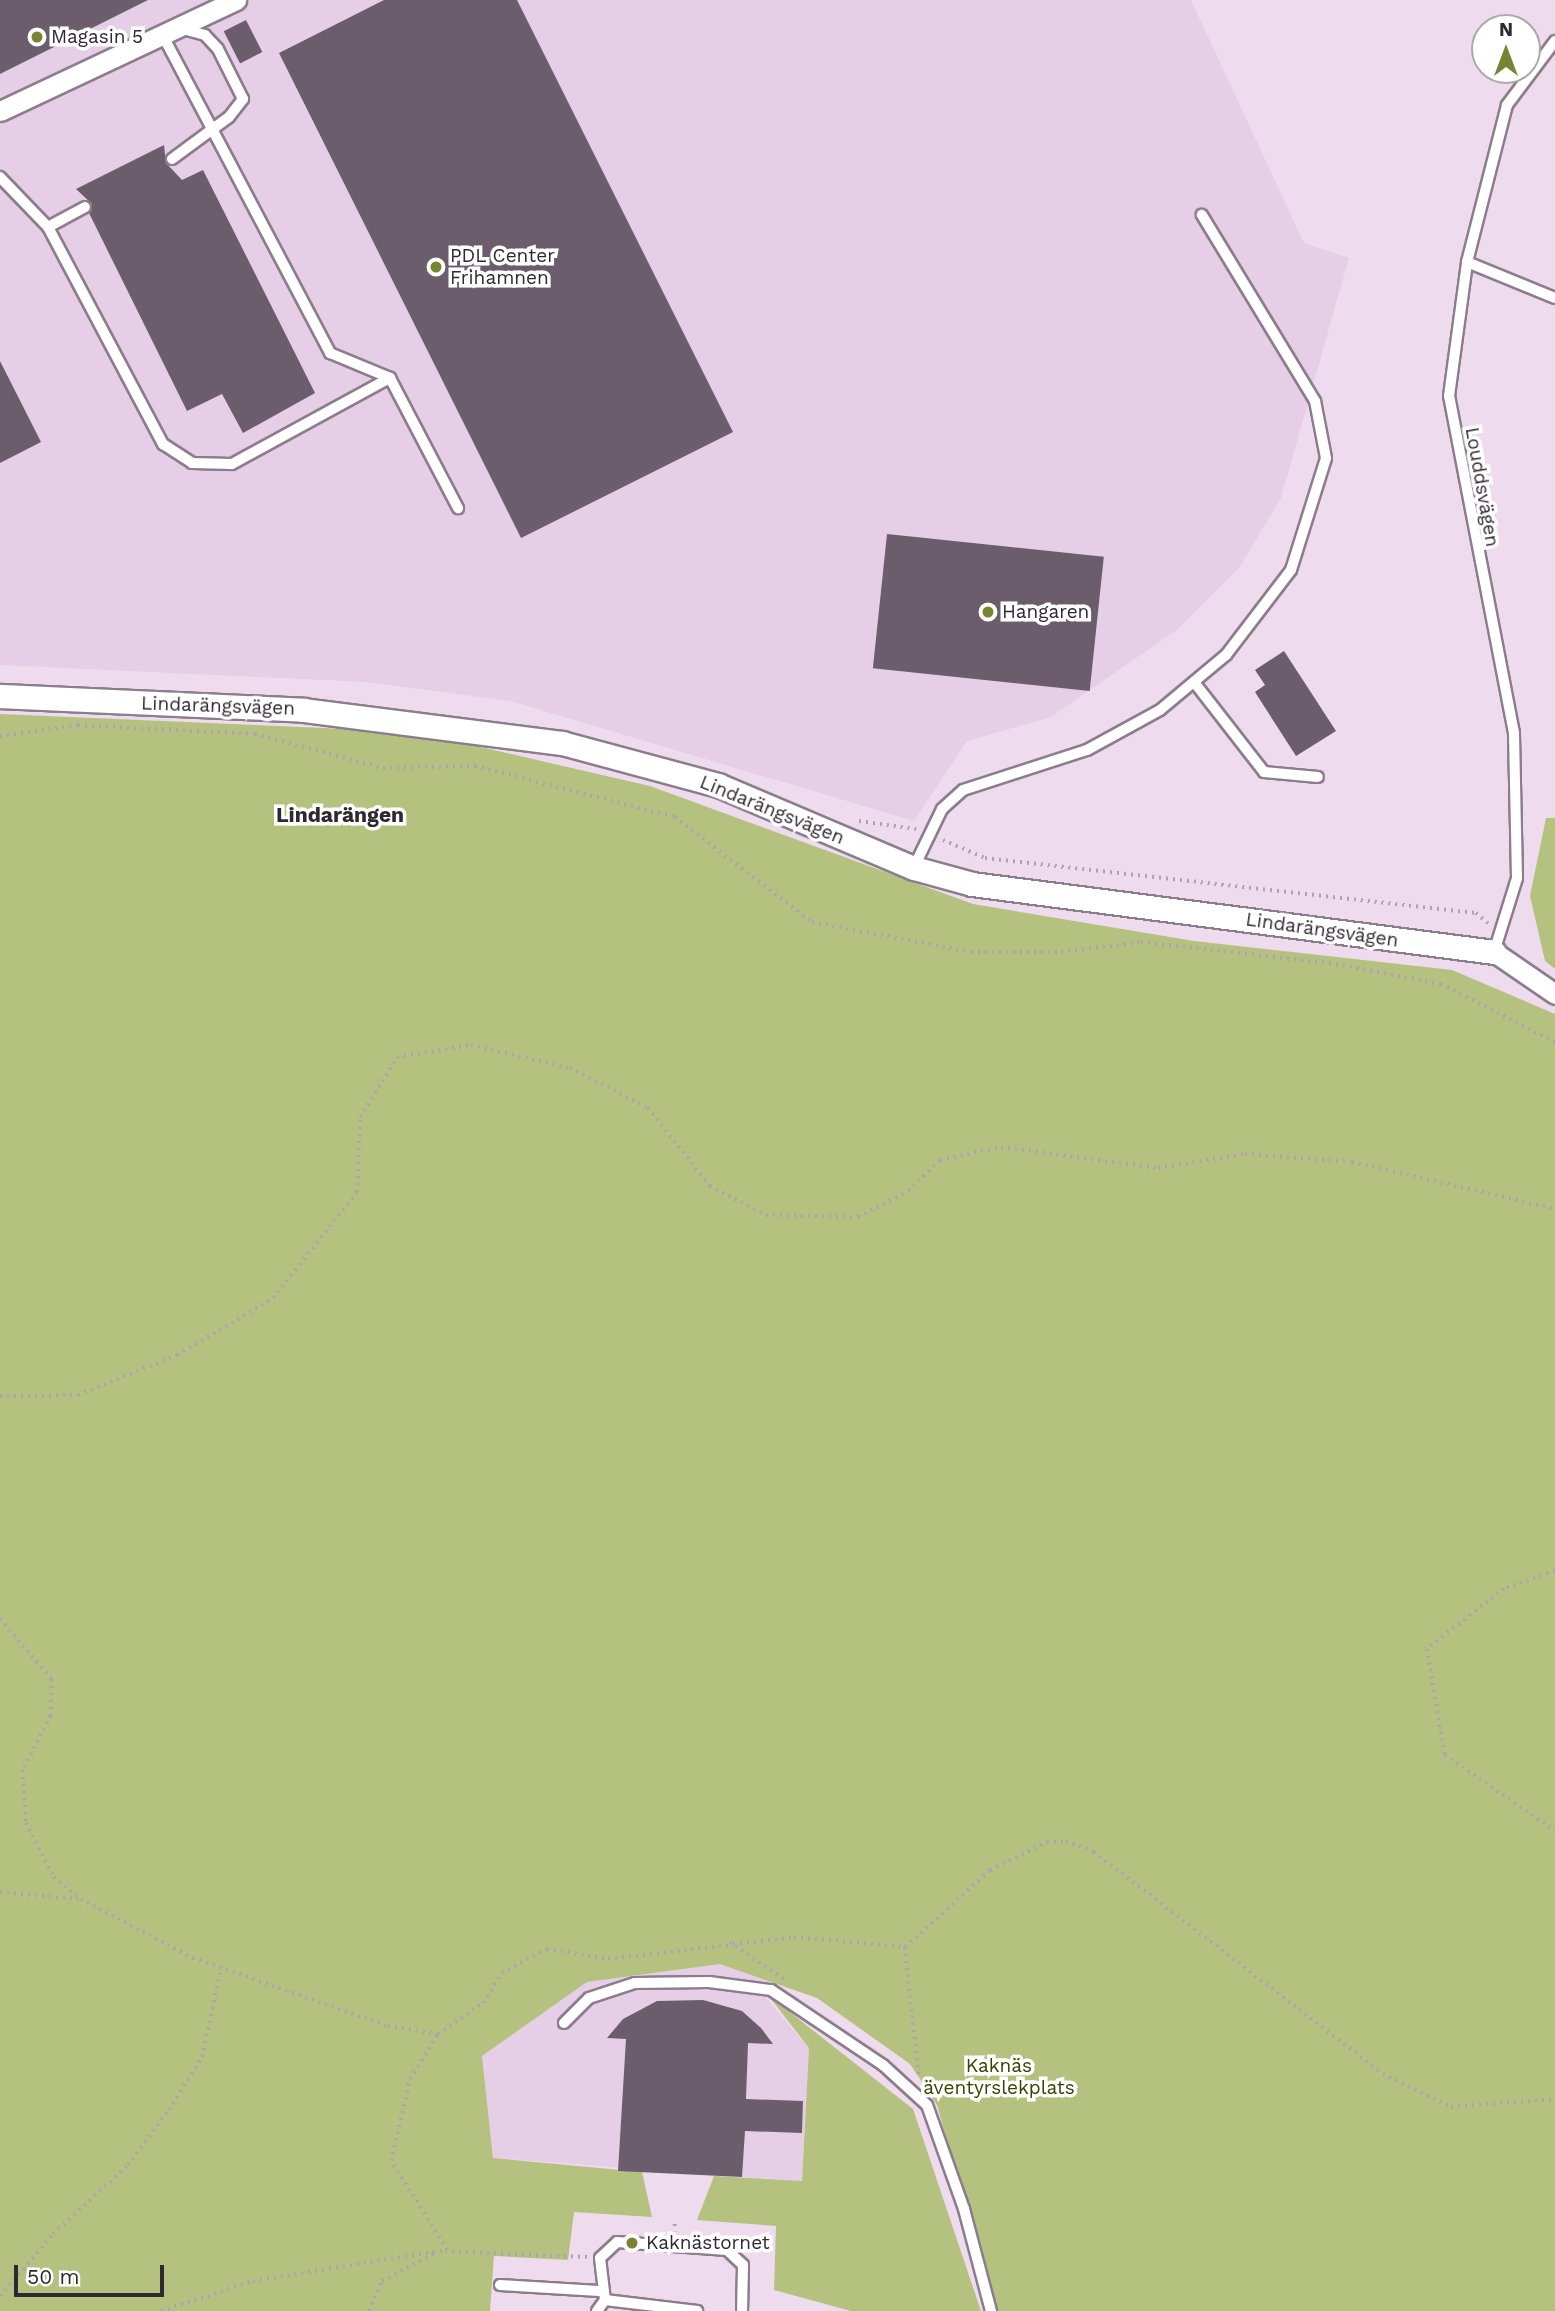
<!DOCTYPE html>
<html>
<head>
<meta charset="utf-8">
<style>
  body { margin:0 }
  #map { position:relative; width:1555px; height:2311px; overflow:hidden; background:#eedcee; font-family:"Work Sans",sans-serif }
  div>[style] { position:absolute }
  .built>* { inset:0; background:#e6cfe6 }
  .green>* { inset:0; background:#b5c17e }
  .building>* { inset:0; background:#6b5d6c; transform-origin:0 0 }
  .path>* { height:3.5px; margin-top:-1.75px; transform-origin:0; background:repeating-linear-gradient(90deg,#b0a2b0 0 2px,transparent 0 7px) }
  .roads { filter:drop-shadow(2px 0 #8c7d8c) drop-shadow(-2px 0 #8c7d8c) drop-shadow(0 2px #8c7d8c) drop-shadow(0 -2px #8c7d8c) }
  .service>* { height:10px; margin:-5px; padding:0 5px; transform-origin:5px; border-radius:5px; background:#fff }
  .minor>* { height:19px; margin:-9.5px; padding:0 9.5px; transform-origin:9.5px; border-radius:9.5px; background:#fff }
  .tertiary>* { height:23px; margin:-11.5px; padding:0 11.5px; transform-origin:11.5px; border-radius:11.5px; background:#fff }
  .dots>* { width:19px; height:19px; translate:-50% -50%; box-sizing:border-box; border:4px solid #fff; border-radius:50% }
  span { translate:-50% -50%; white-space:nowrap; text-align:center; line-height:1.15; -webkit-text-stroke:7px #fff; paint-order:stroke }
  .poi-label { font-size:19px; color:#2f292f }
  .left { translate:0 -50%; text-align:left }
  .street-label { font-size:19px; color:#2f292f }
  .park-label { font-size:19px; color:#394102 }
  .neighbourhood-label { font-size:21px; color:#2f292f; font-weight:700 }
  .north { position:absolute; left:1471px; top:14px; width:70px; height:70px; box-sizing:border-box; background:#fff; border:2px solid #aca9ac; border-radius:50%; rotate:0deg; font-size:19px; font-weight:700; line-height:28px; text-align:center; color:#2f292f }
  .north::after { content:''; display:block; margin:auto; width:24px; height:32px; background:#788431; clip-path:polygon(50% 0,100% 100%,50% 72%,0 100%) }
  .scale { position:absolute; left:14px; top:2265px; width:150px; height:32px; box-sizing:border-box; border:4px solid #2f292f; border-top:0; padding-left:9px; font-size:21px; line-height:24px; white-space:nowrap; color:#2f292f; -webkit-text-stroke:5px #fff; paint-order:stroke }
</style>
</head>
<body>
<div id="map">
  <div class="built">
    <div style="clip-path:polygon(0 0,1191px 0,1304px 243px,1349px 258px,1281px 498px,1239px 568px,1178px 629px,1051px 717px,967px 741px,914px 821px,510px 701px,366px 682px,0 665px)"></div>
    <div style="clip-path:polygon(720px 1964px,777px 1979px,766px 1998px,809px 2048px,802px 2181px,493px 2158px,482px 2056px,587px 1982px)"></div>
  </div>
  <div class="green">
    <div style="clip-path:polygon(0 714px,415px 732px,650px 786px,973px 904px,1194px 941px,1452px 970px,1555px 1014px,1555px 2311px,995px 2311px,937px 2105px,910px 2064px,817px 1998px,720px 1964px,587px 1982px,482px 2056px,493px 2158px,642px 2172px,652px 2217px,574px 2212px,568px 2260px,494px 2256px,490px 2311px,0 2311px)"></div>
    <div style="clip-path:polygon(1546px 818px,1555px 818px,1555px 969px,1545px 961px,1530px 896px)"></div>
    <div style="clip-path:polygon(768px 1995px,913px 2109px,981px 2311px,851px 2311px,774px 2290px,776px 2226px,697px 2220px,714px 2176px,802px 2181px,809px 2048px)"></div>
  </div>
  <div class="building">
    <div style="clip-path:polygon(0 0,148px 0,0 74px)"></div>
    <div style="clip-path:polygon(384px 0,517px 0,733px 432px,521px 538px,279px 53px)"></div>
    <div style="left:246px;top:20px;width:36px;height:25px;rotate:63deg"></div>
    <div style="clip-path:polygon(164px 145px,166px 163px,182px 180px,203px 170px,315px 393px,243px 433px,222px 394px,187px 411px,89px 213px,92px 204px,76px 189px)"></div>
    <div style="clip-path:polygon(0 361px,41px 442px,0 463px)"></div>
    <div style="left:887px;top:534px;width:218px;height:135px;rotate:6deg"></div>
    <div style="clip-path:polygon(1284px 651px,1336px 731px,1296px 756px,1255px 692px,1265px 685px,1255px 670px)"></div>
    <div style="clip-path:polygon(703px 2000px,742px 2011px,761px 2028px,773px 2044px,748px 2043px,746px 2099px,803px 2101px,802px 2133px,745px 2131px,742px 2177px,618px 2171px,626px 2039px,607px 2038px,623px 2019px,657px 2001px)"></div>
  </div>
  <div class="path">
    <div style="left:0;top:736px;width:79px;rotate:-8deg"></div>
    <div style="left:78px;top:725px;width:177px;rotate:2.9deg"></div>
    <div style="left:255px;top:734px;width:132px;rotate:14.9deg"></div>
    <div style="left:383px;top:768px;width:92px;rotate:-1.2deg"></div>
    <div style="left:475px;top:766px;width:206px;rotate:14.3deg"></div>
    <div style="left:675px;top:817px;width:173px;rotate:37.5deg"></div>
    <div style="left:812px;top:922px;width:162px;rotate:10.7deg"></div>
    <div style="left:971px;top:952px;width:90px"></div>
    <div style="left:1061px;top:952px;width:81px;rotate:-7.1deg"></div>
    <div style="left:1141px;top:942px;width:196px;rotate:6.4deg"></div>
    <div style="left:1336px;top:964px;width:107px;rotate:10.8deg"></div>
    <div style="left:1441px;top:984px;width:128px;rotate:27deg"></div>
    <div style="left:859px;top:821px;width:59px;rotate:7.9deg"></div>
    <div style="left:943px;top:840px;width:46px;rotate:23.2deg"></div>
    <div style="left:985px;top:858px;width:494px;rotate:6.4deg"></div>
    <div style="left:1476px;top:913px;width:16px;rotate:40deg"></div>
    <div style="left:0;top:1396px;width:78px;rotate:-0.7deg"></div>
    <div style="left:78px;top:1395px;width:107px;rotate:-22deg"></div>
    <div style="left:177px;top:1355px;width:112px;rotate:-30.7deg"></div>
    <div style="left:273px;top:1298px;width:135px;rotate:-51.6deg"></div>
    <div style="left:357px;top:1192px;width:75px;rotate:-87.7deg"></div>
    <div style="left:360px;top:1117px;width:70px;rotate:-58.3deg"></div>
    <div style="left:397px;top:1057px;width:75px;rotate:-9.2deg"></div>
    <div style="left:471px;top:1045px;width:102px;rotate:13.1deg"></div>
    <div style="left:570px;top:1068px;width:88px;rotate:27.1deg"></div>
    <div style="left:648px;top:1108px;width:100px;rotate:51.5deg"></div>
    <div style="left:710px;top:1186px;width:63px;rotate:27.4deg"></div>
    <div style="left:766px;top:1215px;width:92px;rotate:1.2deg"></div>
    <div style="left:858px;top:1217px;width:56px;rotate:-27.5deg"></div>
    <div style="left:908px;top:1191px;width:45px;rotate:-44.1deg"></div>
    <div style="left:940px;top:1160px;width:62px;rotate:-12deg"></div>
    <div style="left:1001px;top:1147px;width:158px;rotate:7.6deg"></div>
    <div style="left:1158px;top:1168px;width:88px;rotate:-9.1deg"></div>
    <div style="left:1245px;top:1154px;width:107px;rotate:4.3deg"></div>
    <div style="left:1352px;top:1162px;width:208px;rotate:13deg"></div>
    <div style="left:1555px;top:1571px;width:54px;rotate:160.6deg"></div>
    <div style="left:1504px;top:1589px;width:98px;rotate:142.1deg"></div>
    <div style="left:1427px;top:1649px;width:108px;rotate:80.4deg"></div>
    <div style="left:1445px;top:1755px;width:134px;rotate:34.6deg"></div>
    <div style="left:0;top:1619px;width:79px;rotate:49.1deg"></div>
    <div style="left:52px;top:1679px;width:37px;rotate:92deg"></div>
    <div style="left:51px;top:1716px;width:61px;rotate:117.4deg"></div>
    <div style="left:23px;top:1770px;width:53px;rotate:86.8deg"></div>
    <div style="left:26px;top:1823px;width:61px;rotate:62.6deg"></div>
    <div style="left:54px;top:1877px;width:35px;rotate:39deg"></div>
    <div style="left:81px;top:1899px;width:127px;rotate:27.8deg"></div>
    <div style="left:193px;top:1958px;width:207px;rotate:19.2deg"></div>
    <div style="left:388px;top:2026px;width:51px;rotate:9.1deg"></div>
    <div style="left:438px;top:2034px;width:55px;rotate:-34.6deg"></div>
    <div style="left:483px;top:2003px;width:36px;rotate:-58deg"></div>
    <div style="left:502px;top:1973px;width:51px;rotate:-28.1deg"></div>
    <div style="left:547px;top:1949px;width:62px;rotate:9.3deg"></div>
    <div style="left:608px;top:1959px;width:187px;rotate:-6.7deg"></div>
    <div style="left:794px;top:1937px;width:111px;rotate:5.1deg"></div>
    <div style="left:905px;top:1947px;width:115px;rotate:-42.2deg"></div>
    <div style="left:990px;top:1870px;width:64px;rotate:-26.2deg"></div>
    <div style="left:1047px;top:1842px;width:19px;rotate:-3deg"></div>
    <div style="left:1066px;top:1841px;width:30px;rotate:21deg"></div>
    <div style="left:1094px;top:1852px;width:364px;rotate:37.5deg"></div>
    <div style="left:1383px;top:2074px;width:76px;rotate:25.9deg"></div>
    <div style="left:1451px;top:2107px;width:104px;rotate:-4.4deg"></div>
    <div style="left:0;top:1892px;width:79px;rotate:5.1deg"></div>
    <div style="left:730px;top:1942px;width:69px;rotate:34.4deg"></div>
    <div style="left:905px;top:1947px;width:130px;rotate:83.8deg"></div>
    <div style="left:674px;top:2233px;width:13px;rotate:-86deg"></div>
    <div style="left:445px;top:2251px;width:142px;rotate:2.4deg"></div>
    <div style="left:0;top:2296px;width:82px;rotate:-49.5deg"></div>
    <div style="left:53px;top:2234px;width:102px;rotate:-42.6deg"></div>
    <div style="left:128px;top:2165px;width:69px;rotate:-53.3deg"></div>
    <div style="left:169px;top:2110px;width:62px;rotate:-58.1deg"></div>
    <div style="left:202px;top:2057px;width:92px;rotate:-78.1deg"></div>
    <div style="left:161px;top:2311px;width:97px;rotate:-18.1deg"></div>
    <div style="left:253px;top:2281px;width:196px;rotate:-9.1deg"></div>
    <div style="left:447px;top:2250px;width:105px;rotate:-122.2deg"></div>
    <div style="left:391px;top:2161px;width:84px;rotate:-77deg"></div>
    <div style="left:410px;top:2079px;width:53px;rotate:-58.1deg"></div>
    <div style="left:369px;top:2311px;width:33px;rotate:-67deg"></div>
    <div style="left:382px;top:2281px;width:59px;rotate:-27.4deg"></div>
  </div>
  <div class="roads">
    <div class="service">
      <div style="left:162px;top:34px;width:361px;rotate:62.2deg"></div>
      <div style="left:330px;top:353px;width:65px;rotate:22.6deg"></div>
      <div style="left:390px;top:378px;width:147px;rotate:62.4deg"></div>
      <div style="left:172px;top:159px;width:71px;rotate:-36.4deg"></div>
      <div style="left:229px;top:117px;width:23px;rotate:-52deg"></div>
      <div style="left:243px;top:99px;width:56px;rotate:-116.6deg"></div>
      <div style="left:218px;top:49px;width:19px;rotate:-133deg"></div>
      <div style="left:205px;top:35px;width:24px;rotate:-165deg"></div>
      <div style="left:0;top:177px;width:69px;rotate:46.2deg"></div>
      <div style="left:48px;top:227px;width:246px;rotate:62.1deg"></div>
      <div style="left:163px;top:444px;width:35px;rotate:33deg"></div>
      <div style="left:192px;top:463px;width:40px;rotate:1.4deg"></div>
      <div style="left:232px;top:464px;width:180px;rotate:-28.6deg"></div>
      <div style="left:48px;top:227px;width:42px;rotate:-28.4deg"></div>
      <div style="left:1467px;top:262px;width:95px;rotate:22.2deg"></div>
      <div style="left:1194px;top:682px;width:114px;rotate:52.1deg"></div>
      <div style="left:1264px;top:772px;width:54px;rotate:5.3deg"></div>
      <div style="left:914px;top:867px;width:64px;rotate:-64.2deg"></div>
      <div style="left:942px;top:809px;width:28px;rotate:-42deg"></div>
      <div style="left:963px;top:790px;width:130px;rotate:-17.9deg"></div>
      <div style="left:1087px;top:750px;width:83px;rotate:-28.7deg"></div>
      <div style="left:1160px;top:710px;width:86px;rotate:-39.8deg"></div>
      <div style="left:1226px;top:655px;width:107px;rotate:-52.6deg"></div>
      <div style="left:1291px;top:570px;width:117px;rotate:-72.6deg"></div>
      <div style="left:1326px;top:458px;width:58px;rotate:-100.9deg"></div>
      <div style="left:1315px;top:401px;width:218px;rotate:-121.3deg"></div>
      <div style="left:1494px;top:952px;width:77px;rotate:-72.7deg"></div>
      <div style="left:1517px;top:878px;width:145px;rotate:-91.2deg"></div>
      <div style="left:1514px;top:733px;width:343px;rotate:-100.9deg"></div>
      <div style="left:1449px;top:396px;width:135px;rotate:-82.3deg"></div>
      <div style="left:1467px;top:262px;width:162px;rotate:-75.7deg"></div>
      <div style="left:1507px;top:105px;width:80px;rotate:-53.1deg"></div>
      <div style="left:564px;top:2023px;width:35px;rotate:-45deg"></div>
      <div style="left:589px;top:1998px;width:48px;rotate:-18.1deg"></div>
      <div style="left:635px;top:1983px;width:74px;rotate:-0.8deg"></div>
      <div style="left:709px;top:1982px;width:63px;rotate:7.4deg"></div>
      <div style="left:771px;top:1990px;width:135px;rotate:33.8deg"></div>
      <div style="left:883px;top:2065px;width:59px;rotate:42.3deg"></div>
      <div style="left:927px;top:2105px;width:110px;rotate:70.4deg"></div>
      <div style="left:964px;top:2209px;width:106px;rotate:75.2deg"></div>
      <div style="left:500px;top:2285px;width:99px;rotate:3.5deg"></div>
      <div style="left:605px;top:2300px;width:42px;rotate:-96.8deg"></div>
      <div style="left:600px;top:2258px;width:23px;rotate:-43deg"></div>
      <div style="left:617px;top:2242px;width:110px;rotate:4.2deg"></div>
      <div style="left:727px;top:2250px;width:22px;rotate:43deg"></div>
      <div style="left:743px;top:2265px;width:46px;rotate:91.2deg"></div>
      <div style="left:605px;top:2300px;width:93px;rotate:6.8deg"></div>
      <div style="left:597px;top:2311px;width:14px;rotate:-54deg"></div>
    </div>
    <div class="minor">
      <div style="left:0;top:111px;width:261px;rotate:-25.2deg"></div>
      <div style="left:1494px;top:952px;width:74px;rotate:34.5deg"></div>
    </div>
    <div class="tertiary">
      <div style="left:0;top:696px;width:304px;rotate:2.6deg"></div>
      <div style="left:304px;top:710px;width:260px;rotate:7.3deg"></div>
      <div style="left:562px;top:743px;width:162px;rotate:15.1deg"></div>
      <div style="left:718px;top:785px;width:213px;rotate:23deg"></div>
      <div style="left:914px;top:868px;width:60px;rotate:15.4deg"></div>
      <div style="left:972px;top:884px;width:526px;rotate:7.42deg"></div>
    </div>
  </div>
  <div class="dots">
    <div style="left:37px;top:37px;background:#788431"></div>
    <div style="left:436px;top:267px;background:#788431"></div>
    <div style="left:988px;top:612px;background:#788431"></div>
    <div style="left:632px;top:2243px;background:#788431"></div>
  </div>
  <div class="poi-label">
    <span class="left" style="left:51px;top:37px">Magasin 5</span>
    <span class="left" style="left:450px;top:267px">PDL Center<br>Frihamnen</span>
    <span class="left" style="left:1002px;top:612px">Hangaren</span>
    <span class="left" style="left:646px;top:2243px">Kaknästornet</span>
  </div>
  <div class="street-label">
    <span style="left:1482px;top:487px;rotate:80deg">Louddsvägen</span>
    <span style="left:218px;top:706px;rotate:2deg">Lindarängsvägen</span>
    <span style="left:772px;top:810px;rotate:22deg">Lindarängsvägen</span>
    <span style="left:1322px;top:930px;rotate:8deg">Lindarängsvägen</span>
  </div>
  <div class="park-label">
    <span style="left:999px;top:2077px">Kaknäs<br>äventyrslekplats</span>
  </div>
  <div class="neighbourhood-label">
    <span style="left:340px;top:815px">Lindarängen</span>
  </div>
  <div class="north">N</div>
  <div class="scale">50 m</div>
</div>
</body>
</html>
